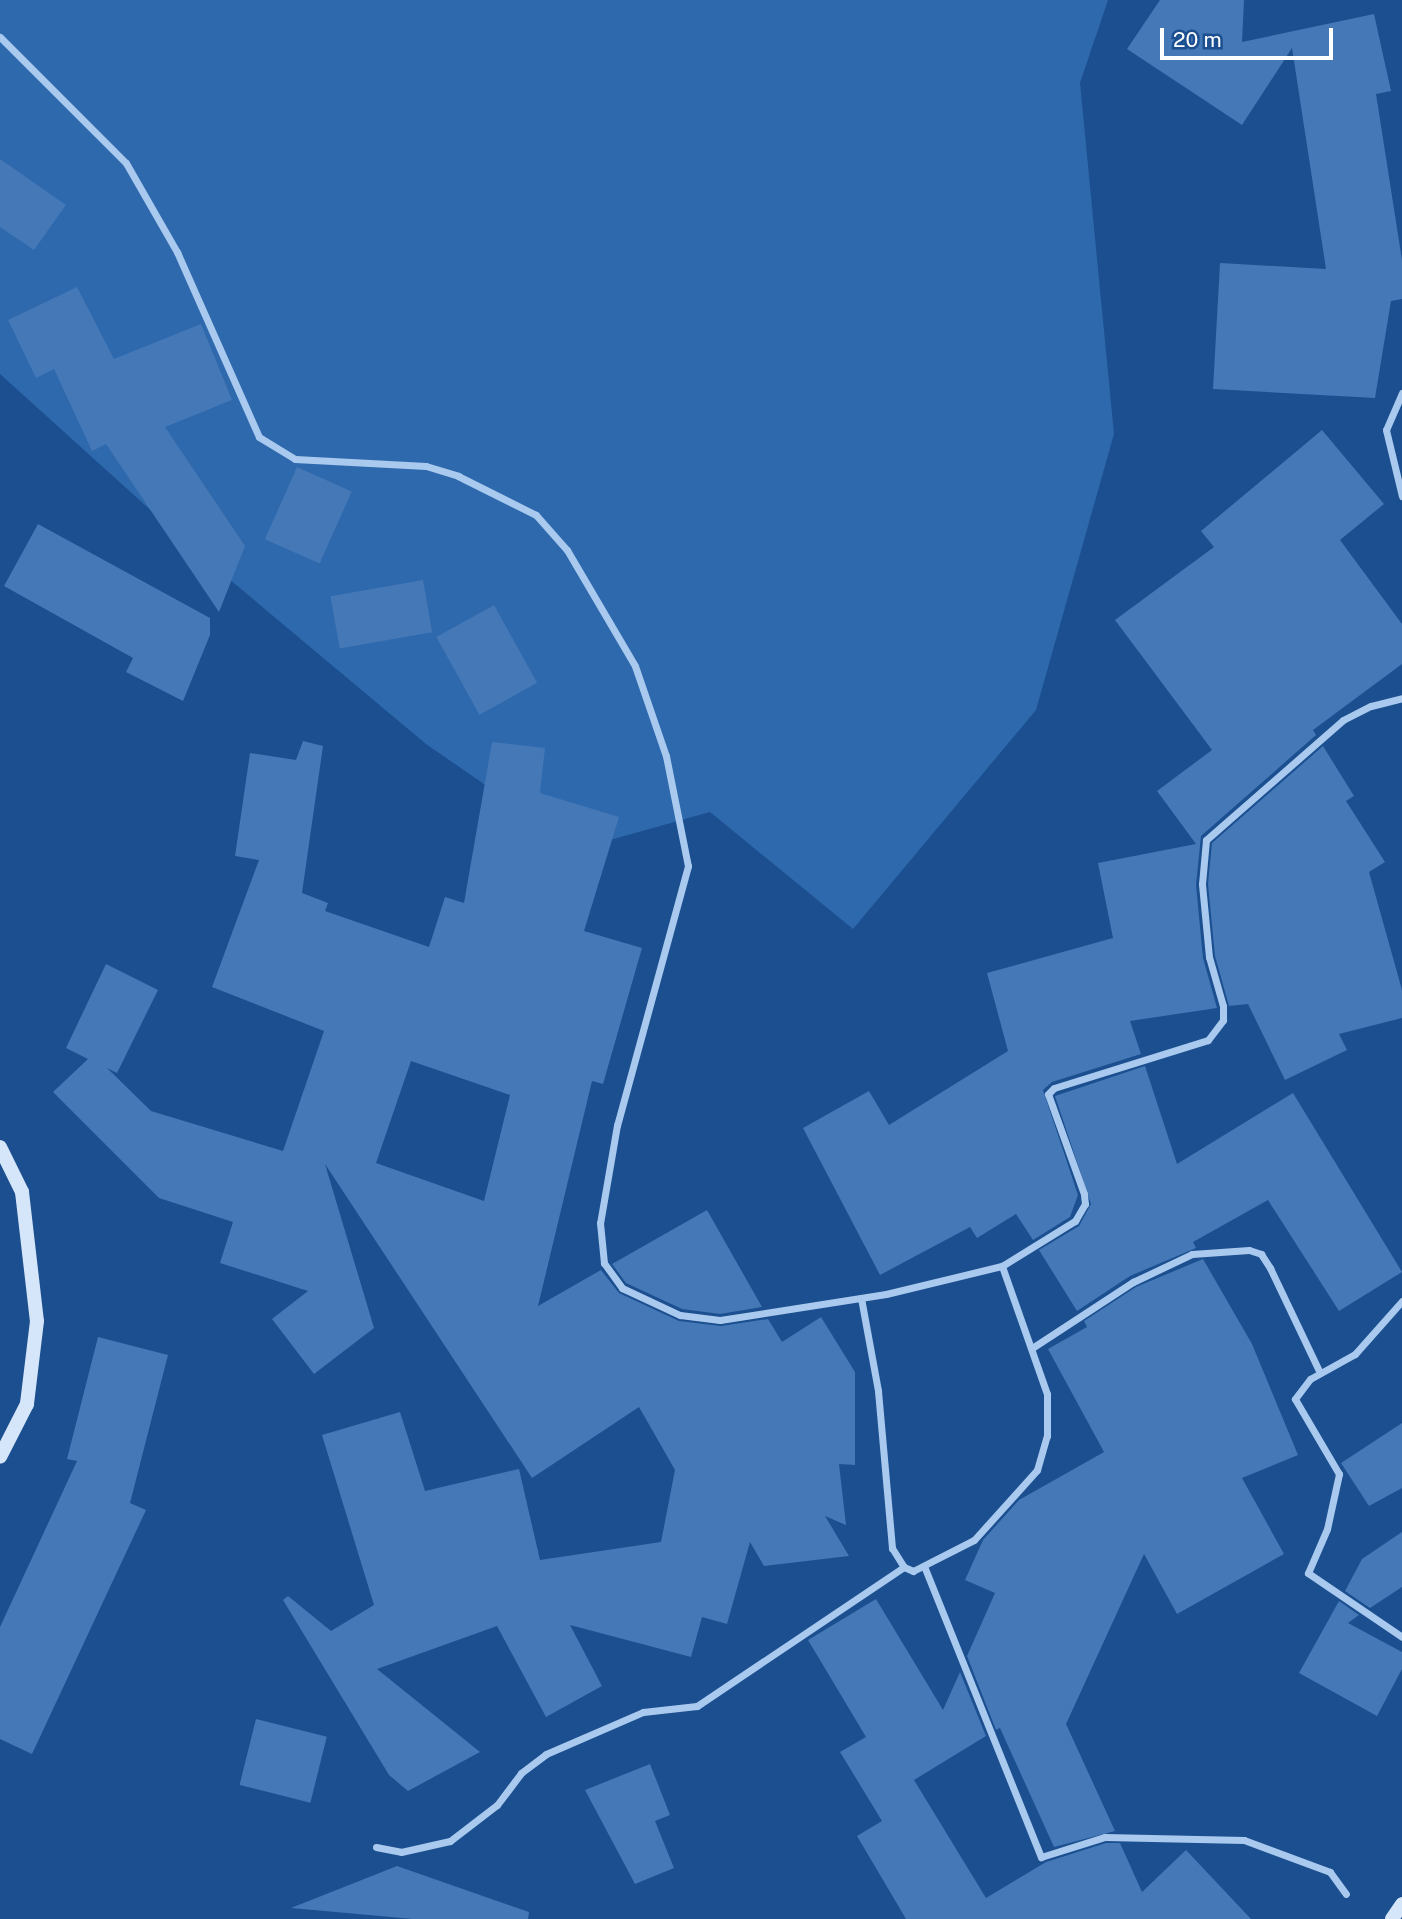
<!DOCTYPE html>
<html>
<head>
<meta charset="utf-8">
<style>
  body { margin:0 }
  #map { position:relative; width:1402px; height:1919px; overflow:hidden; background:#1b4f8f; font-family:"Public Sans",sans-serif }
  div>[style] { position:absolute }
  .green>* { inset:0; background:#2e69ad }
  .building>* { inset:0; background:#4478b7; transform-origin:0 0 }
  .street>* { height:7px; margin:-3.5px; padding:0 3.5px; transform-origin:3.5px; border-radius:3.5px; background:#a9c9ee }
  .secondary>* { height:14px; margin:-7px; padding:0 7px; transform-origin:7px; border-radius:7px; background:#d6e6fa }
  span { translate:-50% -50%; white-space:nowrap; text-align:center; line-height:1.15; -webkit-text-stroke:6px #1b4f8f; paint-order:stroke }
  .scale { position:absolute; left:1160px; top:28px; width:173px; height:32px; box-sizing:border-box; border:4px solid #fff; border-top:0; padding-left:9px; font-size:21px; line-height:24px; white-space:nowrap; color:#fff; -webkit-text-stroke:5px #1b4f8f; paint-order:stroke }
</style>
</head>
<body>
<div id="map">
  <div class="green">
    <div style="clip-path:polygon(0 0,1108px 0,1080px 83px,1114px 434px,1036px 710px,853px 929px,710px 812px,578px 849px,426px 744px,198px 553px,0 374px)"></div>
  </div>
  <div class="building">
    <div style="clip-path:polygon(1160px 0,1244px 0,1242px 42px,1374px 14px,1391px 91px,1376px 94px,1402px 260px,1402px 299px,1391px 301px,1375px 398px,1213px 389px,1220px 263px,1326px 269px,1292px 48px,1242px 125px,1127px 49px)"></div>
    <div style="clip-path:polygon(0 159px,66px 205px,34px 250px,0 227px)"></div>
    <div style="clip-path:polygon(77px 287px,114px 359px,201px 324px,232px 400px,165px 427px,245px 546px,219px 612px,106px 444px,92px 451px,54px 369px,36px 378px,8px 320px)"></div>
    <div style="clip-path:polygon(1322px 430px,1384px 504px,1340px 540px,1402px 624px,1402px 664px,1313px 730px,1316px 735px,1201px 836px,1196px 885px,1203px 958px,1217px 1008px,1130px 1021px,1141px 1054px,1052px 1082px,1043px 1090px,1078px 1195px,1070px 1217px,1033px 1240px,1016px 1214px,977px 1238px,970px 1227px,880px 1275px,803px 1128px,869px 1091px,889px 1125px,1008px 1051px,987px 973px,1113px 938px,1098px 863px,1196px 844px,1157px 791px,1212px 750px,1115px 620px,1214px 547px,1201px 531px)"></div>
    <div style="left:297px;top:467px;width:60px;height:79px;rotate:24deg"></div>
    <div style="clip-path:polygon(38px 524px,210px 618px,210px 635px,183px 701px,126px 672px,133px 658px,4px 586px)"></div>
    <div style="left:423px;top:580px;width:53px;height:94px;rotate:80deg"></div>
    <div style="left:494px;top:605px;width:89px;height:66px;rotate:61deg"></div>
    <div style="clip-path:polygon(evenodd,303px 741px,323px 746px,302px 893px,328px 903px,325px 911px,429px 947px,445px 897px,464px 903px,492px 742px,545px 748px,540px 793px,619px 817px,584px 931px,642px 948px,603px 1084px,592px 1081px,538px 1306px,601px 1270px,619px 1293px,679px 1321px,721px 1326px,768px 1319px,782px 1342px,821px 1317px,855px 1372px,855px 1465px,839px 1464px,846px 1525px,825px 1516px,849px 1556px,764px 1566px,750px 1542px,727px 1624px,702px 1617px,691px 1657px,570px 1625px,602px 1686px,546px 1717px,497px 1626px,377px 1669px,480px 1752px,408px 1791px,389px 1775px,283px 1600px,288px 1596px,331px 1631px,374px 1605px,322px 1435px,400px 1412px,425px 1491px,519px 1469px,540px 1560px,661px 1542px,675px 1470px,639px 1407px,532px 1478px,325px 1164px,374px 1328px,314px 1374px,272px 1319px,308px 1291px,220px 1263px,233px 1222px,159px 1198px,53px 1092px,88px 1059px,66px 1048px,106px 964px,158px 990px,117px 1073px,107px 1068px,151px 1111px,283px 1151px,324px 1031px,212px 987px,259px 860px,235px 856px,250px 753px,296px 760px,303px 741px,411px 1061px,510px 1095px,484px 1201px,376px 1163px,411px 1061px)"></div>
    <div style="clip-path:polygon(1323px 746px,1354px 796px,1346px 801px,1385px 862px,1369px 872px,1402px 990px,1402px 1018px,1339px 1034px,1347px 1050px,1285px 1080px,1248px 1004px,1229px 1006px,1215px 956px,1208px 884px,1212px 843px)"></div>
    <div style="clip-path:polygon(1145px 1066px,1177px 1164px,1293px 1093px,1402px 1272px,1339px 1311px,1268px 1200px,1193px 1242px,1196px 1248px,1130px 1276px,1077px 1311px,1039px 1250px,1079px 1226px,1091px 1204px,1055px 1096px)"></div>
    <div style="clip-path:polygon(707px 1210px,762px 1307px,720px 1314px,682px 1309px,626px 1283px,612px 1264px)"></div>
    <div style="clip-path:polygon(1203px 1259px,1252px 1344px,1298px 1455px,1242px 1478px,1284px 1554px,1177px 1614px,1144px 1554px,1066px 1724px,1115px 1831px,1054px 1847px,1000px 1728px,996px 1730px,967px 1656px,995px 1593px,965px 1580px,983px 1540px,1019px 1500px,1104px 1452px,1048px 1349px,1087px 1327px,1084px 1321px,1136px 1287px)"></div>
    <div style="clip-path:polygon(98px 1337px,168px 1355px,130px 1503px,146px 1510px,32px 1754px,0 1739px,0 1627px,77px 1461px,67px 1459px)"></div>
    <div style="clip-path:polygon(1402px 1423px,1402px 1488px,1369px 1506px,1341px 1463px)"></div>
    <div style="clip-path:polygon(1402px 1532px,1402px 1587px,1370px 1608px,1345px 1591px,1362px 1559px)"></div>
    <div style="clip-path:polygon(876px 1599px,943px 1710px,960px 1672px,986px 1736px,914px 1780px,986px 1898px,1046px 1862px,1106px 1843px,1120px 1843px,1142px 1892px,1186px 1850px,1251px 1919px,906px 1919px,857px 1836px,882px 1821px,840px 1752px,866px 1737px,808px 1640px)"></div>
    <div style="clip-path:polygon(1339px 1601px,1359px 1615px,1348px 1623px,1402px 1652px,1402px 1669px,1377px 1716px,1299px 1673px)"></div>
    <div style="left:256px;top:1719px;width:73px;height:68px;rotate:14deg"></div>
    <div style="clip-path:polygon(650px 1764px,670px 1815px,655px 1821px,674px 1868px,635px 1884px,585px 1790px)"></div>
    <div style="clip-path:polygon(397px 1866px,529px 1912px,528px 1919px,413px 1919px,291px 1908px)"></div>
  </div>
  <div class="street">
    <div style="left:0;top:37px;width:178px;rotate:45deg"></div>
    <div style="left:126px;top:163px;width:103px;rotate:60.2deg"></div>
    <div style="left:177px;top:252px;width:202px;rotate:66.1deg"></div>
    <div style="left:259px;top:437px;width:42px;rotate:31.4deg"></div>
    <div style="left:295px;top:459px;width:131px;rotate:3.1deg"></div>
    <div style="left:426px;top:466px;width:34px;rotate:17deg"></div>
    <div style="left:458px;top:476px;width:87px;rotate:26.6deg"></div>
    <div style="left:536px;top:515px;width:47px;rotate:48.5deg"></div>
    <div style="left:567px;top:550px;width:134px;rotate:59.6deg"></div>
    <div style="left:635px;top:666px;width:95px;rotate:71deg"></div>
    <div style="left:666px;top:756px;width:112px;rotate:78.7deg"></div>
    <div style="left:688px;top:866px;width:269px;rotate:105.3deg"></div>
    <div style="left:617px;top:1125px;width:99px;rotate:99.8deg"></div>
    <div style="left:600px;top:1223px;width:40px;rotate:84.3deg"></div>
    <div style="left:604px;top:1263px;width:31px;rotate:54deg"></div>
    <div style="left:622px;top:1288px;width:64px;rotate:25deg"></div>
    <div style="left:680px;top:1315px;width:40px;rotate:7.1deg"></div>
    <div style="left:720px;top:1320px;width:168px;rotate:-8.9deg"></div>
    <div style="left:886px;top:1294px;width:119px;rotate:-13.6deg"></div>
    <div style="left:1002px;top:1266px;width:86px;rotate:-31.7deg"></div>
    <div style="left:1075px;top:1221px;width:20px;rotate:-60deg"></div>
    <div style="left:1085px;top:1204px;width:10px;rotate:-96deg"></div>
    <div style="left:1084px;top:1194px;width:106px;rotate:-109.8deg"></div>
    <div style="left:1048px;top:1094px;width:8px;rotate:-45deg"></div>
    <div style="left:1054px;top:1088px;width:161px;rotate:-17.3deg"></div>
    <div style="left:1208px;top:1040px;width:25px;rotate:-53deg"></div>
    <div style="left:1223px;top:1020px;width:14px;rotate:-90deg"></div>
    <div style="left:1223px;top:1006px;width:51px;rotate:-105.9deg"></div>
    <div style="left:1209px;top:957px;width:73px;rotate:-95.5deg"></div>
    <div style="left:1202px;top:884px;width:44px;rotate:-84.8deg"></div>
    <div style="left:1206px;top:840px;width:182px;rotate:-41.2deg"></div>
    <div style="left:1343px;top:720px;width:31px;rotate:-27deg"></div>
    <div style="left:1371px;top:706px;width:32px;rotate:-14deg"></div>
    <div style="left:1402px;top:393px;width:40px;rotate:113.4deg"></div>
    <div style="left:1386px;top:430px;width:68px;rotate:76.4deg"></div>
    <div style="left:861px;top:1298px;width:95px;rotate:79.6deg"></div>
    <div style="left:878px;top:1391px;width:158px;rotate:84.9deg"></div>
    <div style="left:892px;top:1548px;width:22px;rotate:58deg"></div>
    <div style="left:904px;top:1567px;width:10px;rotate:24deg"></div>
    <div style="left:913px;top:1571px;width:68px;rotate:-26.9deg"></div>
    <div style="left:974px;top:1540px;width:94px;rotate:-48deg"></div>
    <div style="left:1037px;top:1470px;width:35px;rotate:-74deg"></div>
    <div style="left:1047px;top:1436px;width:42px;rotate:-90deg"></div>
    <div style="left:1047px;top:1394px;width:136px;rotate:-109.4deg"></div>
    <div style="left:1402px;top:1301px;width:71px;rotate:131.6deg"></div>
    <div style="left:1355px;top:1354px;width:51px;rotate:150.9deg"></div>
    <div style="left:1310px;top:1379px;width:25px;rotate:127deg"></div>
    <div style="left:1295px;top:1399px;width:87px;rotate:59.6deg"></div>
    <div style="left:1339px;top:1474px;width:56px;rotate:102.3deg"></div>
    <div style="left:1327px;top:1529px;width:48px;rotate:113.4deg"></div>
    <div style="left:1308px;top:1573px;width:114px;rotate:34.2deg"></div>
    <div style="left:1032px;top:1348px;width:121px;rotate:-33.2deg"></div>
    <div style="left:1133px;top:1282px;width:65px;rotate:-25.4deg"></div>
    <div style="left:1192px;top:1254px;width:57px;rotate:-4deg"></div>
    <div style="left:1249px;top:1250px;width:13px;rotate:18deg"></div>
    <div style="left:1261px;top:1254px;width:17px;rotate:57deg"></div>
    <div style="left:1270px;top:1268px;width:116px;rotate:64.5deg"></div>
    <div style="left:924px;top:1566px;width:314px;rotate:68.1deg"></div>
    <div style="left:1041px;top:1857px;width:67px;rotate:-17.4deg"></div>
    <div style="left:1105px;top:1837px;width:139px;rotate:1.2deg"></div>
    <div style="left:1244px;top:1840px;width:92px;rotate:20.4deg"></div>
    <div style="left:1330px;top:1872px;width:27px;rotate:54deg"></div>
    <div style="left:376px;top:1847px;width:25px;rotate:11deg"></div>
    <div style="left:401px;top:1852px;width:50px;rotate:-12.7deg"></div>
    <div style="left:450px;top:1841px;width:59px;rotate:-37.5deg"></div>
    <div style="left:497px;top:1805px;width:40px;rotate:-53deg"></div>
    <div style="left:521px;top:1773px;width:31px;rotate:-37deg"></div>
    <div style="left:546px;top:1754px;width:106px;rotate:-23.4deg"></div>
    <div style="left:643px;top:1712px;width:54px;rotate:-6.3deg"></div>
    <div style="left:697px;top:1706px;width:249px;rotate:-33.9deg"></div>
  </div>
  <div class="secondary">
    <div style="left:0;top:1147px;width:50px;rotate:63.9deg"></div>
    <div style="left:22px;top:1192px;width:130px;rotate:83.4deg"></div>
    <div style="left:37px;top:1321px;width:84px;rotate:96.9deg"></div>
    <div style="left:27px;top:1404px;width:59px;rotate:117deg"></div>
    <div style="left:1392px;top:1919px;width:18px;rotate:-56deg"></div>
  </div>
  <div class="scale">20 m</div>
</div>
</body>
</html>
